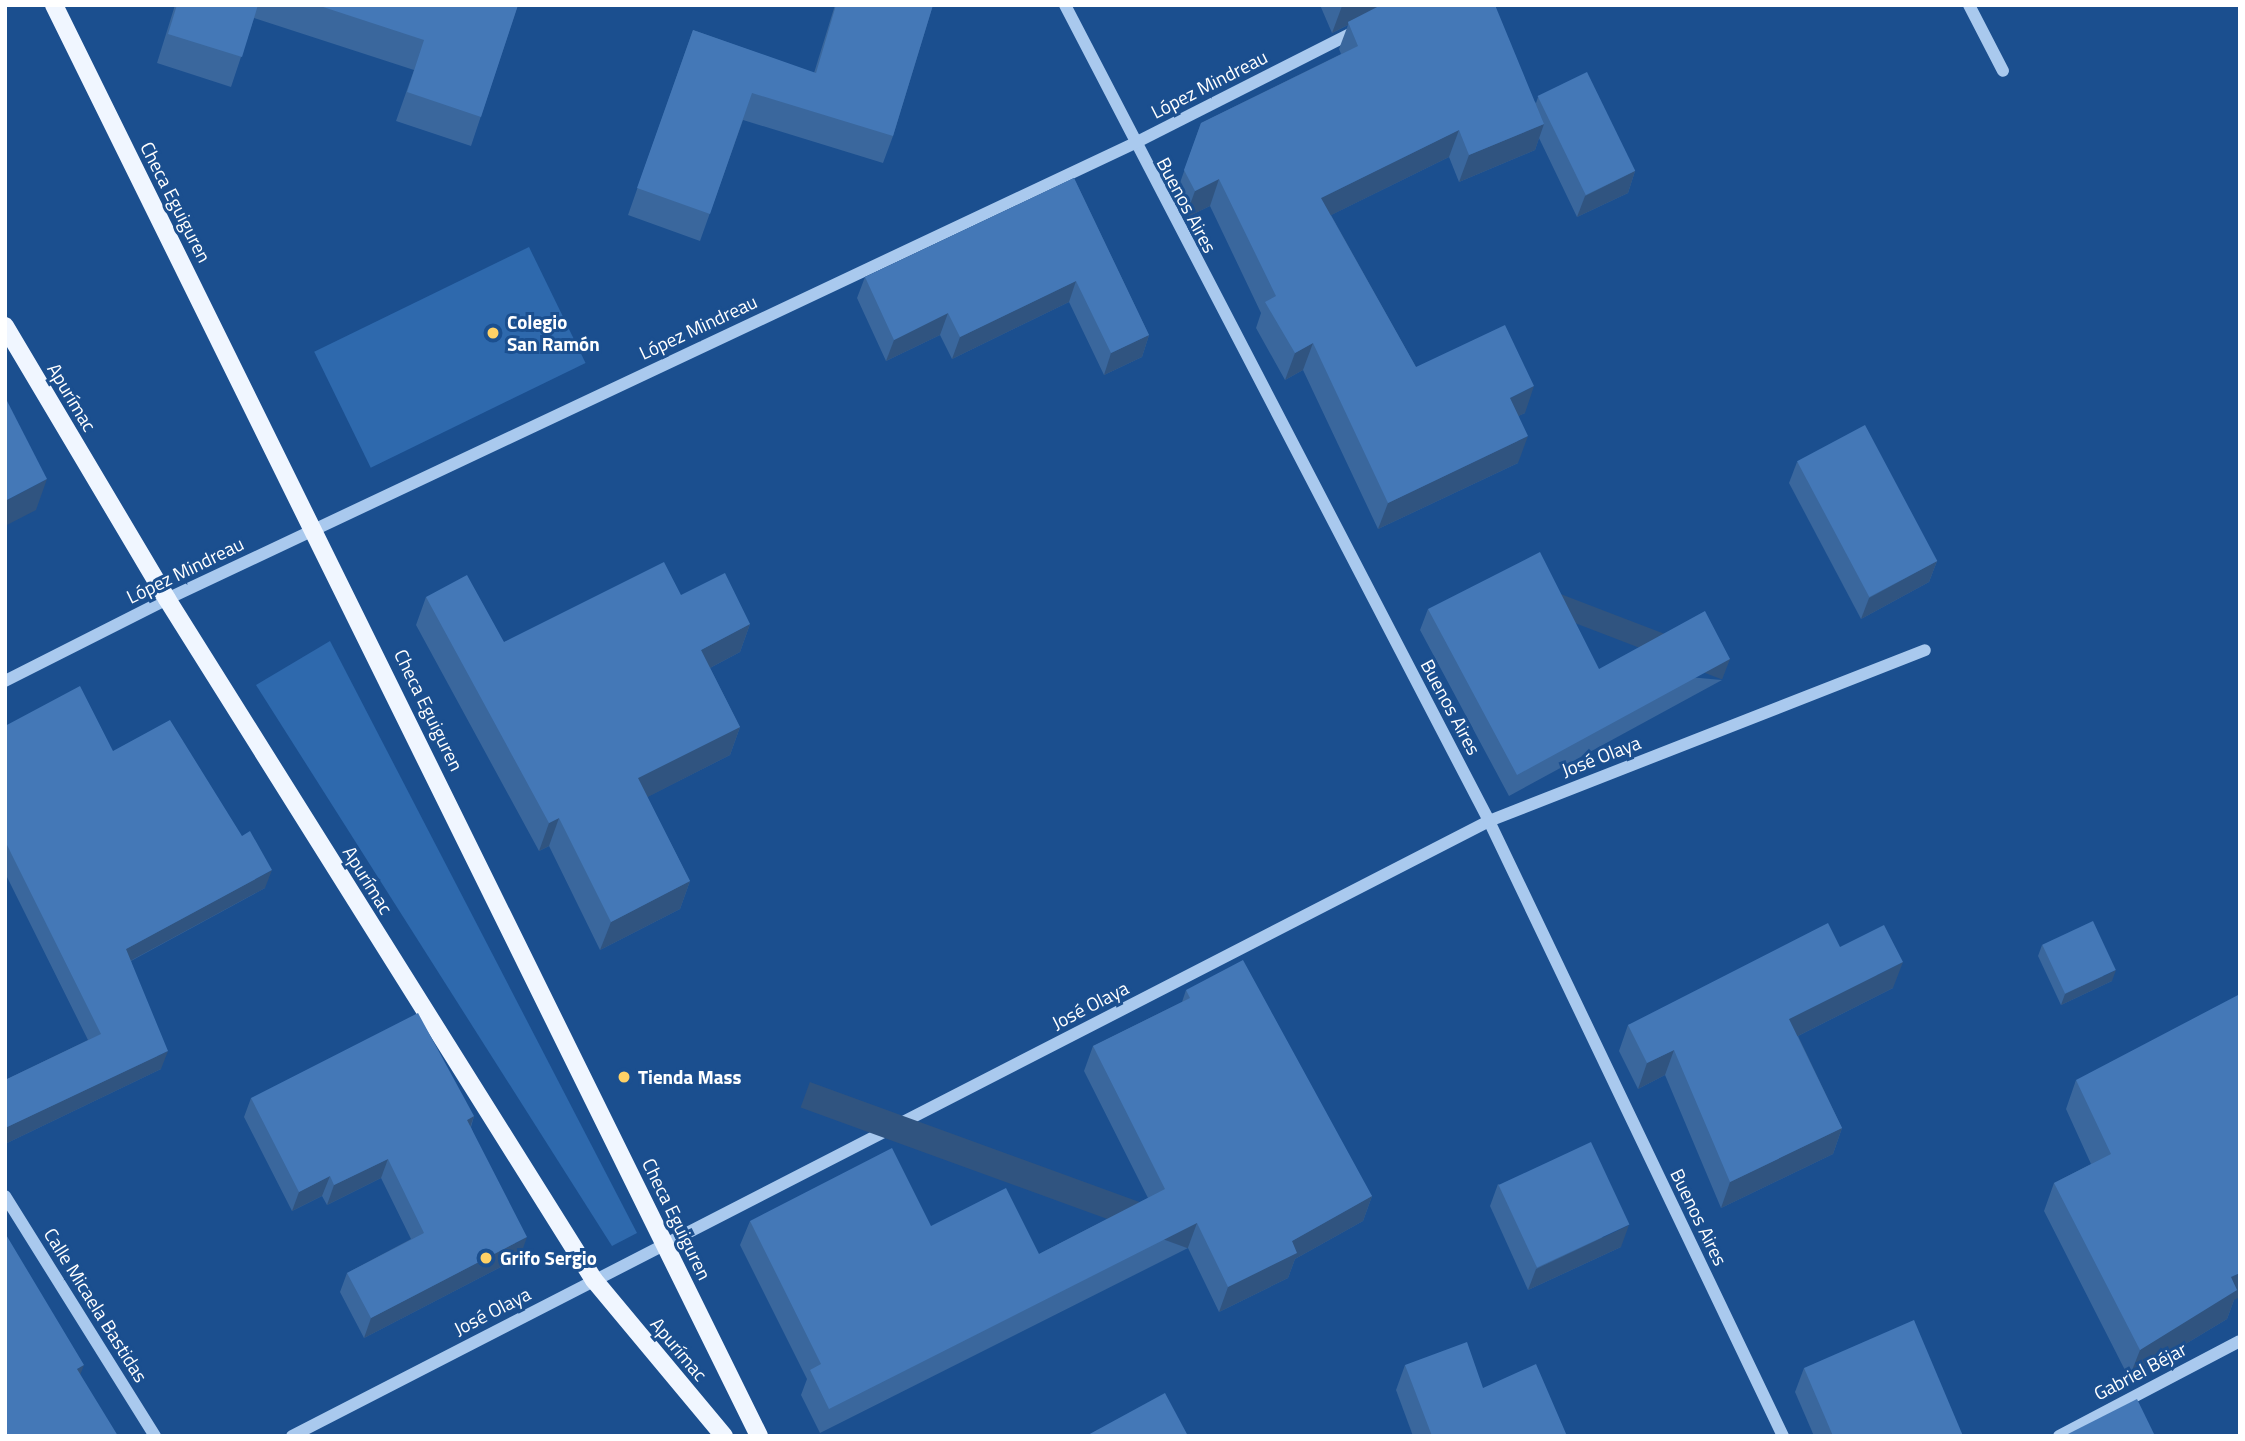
<!DOCTYPE html>
<html>
<head>
<meta charset="utf-8">
<style>
  body { margin:0 }
  #map { position:relative; width:2245px; height:1441px; overflow:hidden; background:#1b4f8f; font-family:"Titillium Web",sans-serif }
  div>[style] { position:absolute }
  .green>* { inset:0; background:#2e69ad; transform-origin:0 0 }
  .minor>* { height:12px; margin:-6px; padding:0 6px; transform-origin:6px; border-radius:6px; background:#a9c9ee }
  .major>* { height:18px; margin:-9px; padding:0 9px; transform-origin:9px; border-radius:9px; background:#f0f6ff }
  .wall>* { inset:0; background:#3a679d }
  .shaded-wall>* { inset:0; background:#305480; transform-origin:0 0 }
  .building>* { inset:0; background:#4478b7; transform-origin:0 0 }
  .dots>* { width:19px; height:19px; translate:-50% -50%; box-sizing:border-box; border:4px solid #1b4f8f; border-radius:50% }
  span { translate:-50% -50%; white-space:nowrap; text-align:center; line-height:1.15; -webkit-text-stroke:6px #1b4f8f; paint-order:stroke }
  .street-label { font-size:19px; color:#fff }
  .poi-label { font-size:19px; color:#fff; font-weight:700 }
  .left { translate:0 -50%; text-align:left }
  .frame { position:absolute; inset:0; border:7px solid #fff; pointer-events:none }
</style>
</head>
<body>
<div id="map">
  <div class="green">
    <div style="left:529px;top:247px;width:129px;height:239px;rotate:64deg"></div>
    <div style="clip-path:polygon(330px 641px,637px 1233px,612px 1246px,256px 685px)"></div>
  </div>
  <div class="minor">
    <div style="left:1065px;top:5px;width:920px;rotate:62.54deg"></div>
    <div style="left:1489px;top:821px;width:682px;rotate:64.45deg"></div>
    <div style="left:1969px;top:5px;width:74px;rotate:62.7deg"></div>
    <div style="left:5px;top:681px;width:182px;rotate:-26.8deg"></div>
    <div style="left:167px;top:599px;width:1068px;rotate:-25.22deg"></div>
    <div style="left:1133px;top:144px;width:252px;rotate:-26.9deg"></div>
    <div style="left:5px;top:1196px;width:283px;rotate:58deg"></div>
    <div style="left:292px;top:1436px;width:1346px;rotate:-27.19deg"></div>
    <div style="left:1489px;top:821px;width:468px;rotate:-21.4deg"></div>
    <div style="left:2059px;top:1436px;width:204px;rotate:-27.7deg"></div>
  </div>
  <div class="major">
    <div style="left:54px;top:5px;width:1595px;rotate:63.77deg"></div>
    <div style="left:5px;top:326px;width:317px;rotate:59.3deg"></div>
    <div style="left:167px;top:599px;width:804px;rotate:57.91deg"></div>
    <div style="left:594px;top:1280px;width:203px;rotate:50.2deg"></div>
  </div>
  <div class="wall">
    <div style="clip-path:polygon(175px 5px,518px 5px,471px 146px,396px 121px,414px 70px,254px 18px,231px 87px,157px 63px)"></div>
    <div style="clip-path:polygon(835px 5px,933px 5px,893px 136px,883px 163px,743px 120px,700px 241px,628px 215px,693px 30px,814px 73px)"></div>
    <div style="clip-path:polygon(1320px 5px,1442px 5px,1536px 103px,1538px 97px,1635px 171px,1628px 193px,1577px 217px,1539px 138px,1535px 150px,1459px 182px,1449px 157px,1331px 215px,1416px 367px,1525px 413px,1518px 416px,1518px 463px,1378px 529px,1303px 370px,1285px 380px,1256px 328px,1261px 313px,1210px 206px,1185px 218px,1175px 197px,1201px 123px,1341px 54px,1339px 49px,1348px 25px,1332px 33px)"></div>
    <div style="clip-path:polygon(1074px 178px,1149px 335px,1142px 357px,1104px 375px,1069px 302px,952px 359px,940px 335px,886px 361px,857px 298px,865px 277px)"></div>
    <div style="clip-path:polygon(1797px 462px,1937px 561px,1929px 582px,1861px 619px,1789px 483px)"></div>
    <div style="clip-path:polygon(681px 595px,750px 624px,740px 652px,710px 668px,740px 727px,730px 755px,647px 797px,690px 881px,680px 909px,600px 950px,549px 846px,539px 851px,416px 625px,426px 597px,504px 642px)"></div>
    <div style="clip-path:polygon(1428px 609px,1599px 669px,1722px 680px,1509px 796px,1420px 630px)"></div>
    <div style="clip-path:polygon(5px 726px,113px 751px,265px 888px,131px 961px,161px 1069px,5px 1144px,5px 1080px,88px 1040px,5px 873px)"></div>
    <div style="clip-path:polygon(2042px 945px,2112px 981px,2061px 1005px,2038px 956px)"></div>
    <div style="clip-path:polygon(1840px 947px,1893px 988px,1798px 1036px,1842px 1128px,1833px 1154px,1721px 1208px,1665px 1075px,1638px 1089px,1619px 1051px,1628px 1025px)"></div>
    <div style="clip-path:polygon(1186px 990px,1372px 1196px,1363px 1221px,1295px 1259px,1288px 1278px,1219px 1312px,1188px 1248px,820px 1433px,801px 1395px,807px 1379px,740px 1245px,750px 1221px,931px 1226px,1039px 1254px,1148px 1198px,1084px 1071px,1093px 1046px,1182px 1002px)"></div>
    <div style="clip-path:polygon(2076px 1080px,2234px 1300px,2227px 1319px,2129px 1378px,2044px 1211px,2054px 1183px,2091px 1164px,2066px 1109px)"></div>
    <div style="clip-path:polygon(251px 1098px,474px 1116px,471px 1127px,520px 1257px,364px 1338px,340px 1292px,347px 1273px,411px 1239px,381px 1178px,327px 1205px,322px 1196px,292px 1211px,244px 1117px)"></div>
    <div style="clip-path:polygon(1498px 1184px,1621px 1247px,1528px 1290px,1490px 1206px)"></div>
    <div style="clip-path:polygon(1405px 1365px,1483px 1388px,1567px 1436px,1413px 1436px,1396px 1390px)"></div>
    <div style="clip-path:polygon(1804px 1368px,1963px 1436px,1814px 1436px,1795px 1392px)"></div>
  </div>
  <div class="shaded-wall">
    <div style="clip-path:polygon(1344px 5px,1386px 5px,1348px 22px,1348px 25px,1332px 33px,1342px 6px)"></div>
    <div style="clip-path:polygon(1544px 124px,1535px 150px,1459px 182px,1469px 155px)"></div>
    <div style="clip-path:polygon(1459px 130px,1449px 157px,1311px 225px,1321px 198px)"></div>
    <div style="clip-path:polygon(1635px 171px,1628px 193px,1577px 217px,1585px 196px)"></div>
    <div style="clip-path:polygon(1219px 179px,1210px 206px,1185px 218px,1195px 191px)"></div>
    <div style="clip-path:polygon(1076px 281px,1069px 302px,952px 359px,960px 337px)"></div>
    <div style="clip-path:polygon(948px 313px,940px 335px,886px 361px,894px 340px)"></div>
    <div style="clip-path:polygon(1149px 335px,1142px 357px,1104px 375px,1111px 353px)"></div>
    <div style="clip-path:polygon(1313px 343px,1303px 370px,1285px 380px,1295px 353px)"></div>
    <div style="clip-path:polygon(1534px 386px,1525px 413px,1500px 425px,1510px 398px)"></div>
    <div style="clip-path:polygon(1528px 436px,1518px 463px,1378px 529px,1388px 503px)"></div>
    <div style="clip-path:polygon(47px 479px,36px 510px,5px 526px,5px 501px)"></div>
    <div style="clip-path:polygon(1937px 561px,1929px 582px,1861px 619px,1869px 598px)"></div>
    <div style="clip-path:polygon(750px 624px,740px 652px,691px 678px,701px 650px)"></div>
    <div style="left:1730px;top:659px;width:22px;height:243px;rotate:111deg"></div>
    <div style="clip-path:polygon(740px 727px,730px 755px,628px 807px,638px 778px)"></div>
    <div style="clip-path:polygon(559px 818px,549px 846px,539px 851px,549px 823px)"></div>
    <div style="clip-path:polygon(272px 870px,265px 888px,119px 967px,126px 949px)"></div>
    <div style="clip-path:polygon(690px 881px,680px 909px,600px 950px,611px 922px)"></div>
    <div style="clip-path:polygon(1903px 962px,1893px 988px,1780px 1045px,1789px 1019px)"></div>
    <div style="clip-path:polygon(2116px 970px,2112px 981px,2061px 1005px,2065px 994px)"></div>
    <div style="clip-path:polygon(1674px 1050px,1665px 1075px,1638px 1089px,1647px 1063px)"></div>
    <div style="clip-path:polygon(168px 1051px,161px 1069px,5px 1144px,5px 1128px)"></div>
    <div style="clip-path:polygon(474px 1116px,467px 1136px,467px 1120px)"></div>
    <div style="clip-path:polygon(1842px 1128px,1833px 1154px,1721px 1208px,1730px 1182px)"></div>
    <div style="clip-path:polygon(388px 1159px,381px 1178px,327px 1205px,334px 1185px)"></div>
    <div style="clip-path:polygon(330px 1176px,322px 1196px,292px 1211px,299px 1192px)"></div>
    <div style="clip-path:polygon(1372px 1196px,1363px 1221px,1295px 1259px,1288px 1278px,1219px 1312px,1228px 1287px,1292px 1241px)"></div>
    <div style="left:1197px;top:1223px;width:27px;height:412px;rotate:110deg"></div>
    <div style="clip-path:polygon(1629px 1225px,1621px 1247px,1528px 1290px,1536px 1269px)"></div>
    <div style="clip-path:polygon(527px 1237px,520px 1257px,364px 1338px,371px 1318px)"></div>
    <div style="clip-path:polygon(2240px 1273px,2240px 1297px,2234px 1300px,2227px 1319px,2129px 1378px,2140px 1350px,2231px 1277px)"></div>
    <div style="clip-path:polygon(84px 1365px,77px 1383px,77px 1369px)"></div>
  </div>
  <div class="building">
    <div style="clip-path:polygon(177px 5px,258px 5px,242px 57px,168px 34px)"></div>
    <div style="clip-path:polygon(317px 5px,518px 5px,481px 117px,407px 92px,424px 40px)"></div>
    <div style="clip-path:polygon(836px 5px,933px 5px,893px 136px,752px 93px,710px 214px,637px 188px,693px 30px,816px 73px)"></div>
    <div style="clip-path:polygon(1381px 5px,1442px 5px,1443px 6px,1445px 5px,1495px 5px,1544px 124px,1469px 155px,1459px 130px,1321px 198px,1416px 367px,1505px 325px,1534px 386px,1510px 398px,1528px 436px,1388px 503px,1313px 343px,1295px 353px,1265px 302px,1276px 296px,1219px 179px,1195px 191px,1184px 170px,1201px 123px,1358px 46px,1348px 22px)"></div>
    <div style="left:1587px;top:72px;width:110px;height:55px;rotate:64deg"></div>
    <div style="clip-path:polygon(1074px 178px,1149px 335px,1111px 353px,1076px 281px,960px 337px,948px 313px,894px 340px,865px 277px)"></div>
    <div style="clip-path:polygon(5px 397px,47px 479px,5px 501px)"></div>
    <div style="left:1865px;top:425px;width:154px;height:77px;rotate:62deg"></div>
    <div style="clip-path:polygon(1540px 552px,1599px 669px,1705px 611px,1730px 659px,1517px 775px,1428px 609px)"></div>
    <div style="clip-path:polygon(664px 562px,681px 595px,725px 573px,750px 624px,701px 650px,740px 727px,638px 778px,690px 881px,611px 922px,559px 818px,549px 823px,426px 597px,467px 575px,504px 642px)"></div>
    <div style="clip-path:polygon(80px 686px,113px 751px,170px 720px,242px 836px,250px 831px,272px 870px,126px 949px,168px 1051px,5px 1128px,5px 1080px,101px 1034px,5px 841px,5px 726px)"></div>
    <div style="left:2093px;top:921px;width:54px;height:56px;rotate:65deg"></div>
    <div style="clip-path:polygon(1828px 923px,1840px 947px,1884px 925px,1903px 962px,1789px 1019px,1842px 1128px,1730px 1182px,1674px 1050px,1647px 1063px,1628px 1025px)"></div>
    <div style="clip-path:polygon(1243px 960px,1372px 1196px,1292px 1241px,1297px 1253px,1228px 1287px,1197px 1223px,829px 1409px,810px 1370px,821px 1364px,750px 1221px,892px 1148px,931px 1226px,1006px 1188px,1039px 1254px,1165px 1189px,1093px 1046px,1190px 998px,1186px 990px)"></div>
    <div style="clip-path:polygon(2240px 994px,2240px 1273px,2231px 1277px,2237px 1290px,2140px 1350px,2054px 1183px,2111px 1154px,2076px 1080px)"></div>
    <div style="clip-path:polygon(418px 1013px,474px 1116px,467px 1120px,527px 1237px,371px 1318px,347px 1273px,424px 1233px,388px 1159px,334px 1185px,330px 1176px,299px 1192px,251px 1098px)"></div>
    <div style="left:1591px;top:1142px;width:91px;height:102px;rotate:65deg"></div>
    <div style="clip-path:polygon(5px 1233px,84px 1365px,77px 1369px,118px 1436px,5px 1436px)"></div>
    <div style="clip-path:polygon(1914px 1320px,1963px 1436px,1833px 1436px,1804px 1368px)"></div>
    <div style="clip-path:polygon(1467px 1342px,1483px 1388px,1536px 1364px,1567px 1436px,1432px 1436px,1405px 1365px)"></div>
    <div style="clip-path:polygon(1165px 1393px,1188px 1436px,1086px 1436px)"></div>
    <div style="clip-path:polygon(2137px 1399px,2155px 1436px,2064px 1436px)"></div>
  </div>
  <div class="dots">
    <div style="left:493px;top:333px;background:#ffd166"></div>
    <div style="left:624px;top:1077px;background:#ffd166"></div>
    <div style="left:486px;top:1258px;background:#ffd166"></div>
  </div>
  <div class="street-label">
    <span style="left:1209px;top:84px;rotate:-27deg">López Mindreau</span>
    <span style="left:176px;top:202px;rotate:63deg">Checa Eguiguren</span>
    <span style="left:1187px;top:205px;rotate:62deg">Buenos Aires</span>
    <span style="left:698px;top:327px;rotate:-25deg">López Mindreau</span>
    <span style="left:72px;top:397px;rotate:59deg">Apurímac</span>
    <span style="left:185px;top:570px;rotate:-26deg">López Mindreau</span>
    <span style="left:1451px;top:707px;rotate:62deg">Buenos Aires</span>
    <span style="left:429px;top:710px;rotate:64deg">Checa Eguiguren</span>
    <span style="left:1601px;top:756px;rotate:-21deg">José Olaya</span>
    <span style="left:368px;top:880px;rotate:58deg">Apurímac</span>
    <span style="left:1090px;top:1005px;rotate:-27deg">José Olaya</span>
    <span style="left:1699px;top:1217px;rotate:64deg">Buenos Aires</span>
    <span style="left:677px;top:1219px;rotate:64deg">Checa Eguiguren</span>
    <span style="left:96px;top:1305px;rotate:58deg">Calle Micaela Bastidas</span>
    <span style="left:492px;top:1311px;rotate:-27deg">José Olaya</span>
    <span style="left:679px;top:1349px;rotate:50deg">Apurímac</span>
    <span style="left:2140px;top:1371px;rotate:-28deg">Gabriel Béjar</span>
  </div>
  <div class="poi-label">
    <span class="left" style="left:507px;top:333px">Colegio<br>San Ramón</span>
    <span class="left" style="left:638px;top:1077px">Tienda Mass</span>
    <span class="left" style="left:500px;top:1258px">Grifo Sergio</span>
  </div>
  <div class="frame"></div>
</div>
</body>
</html>
